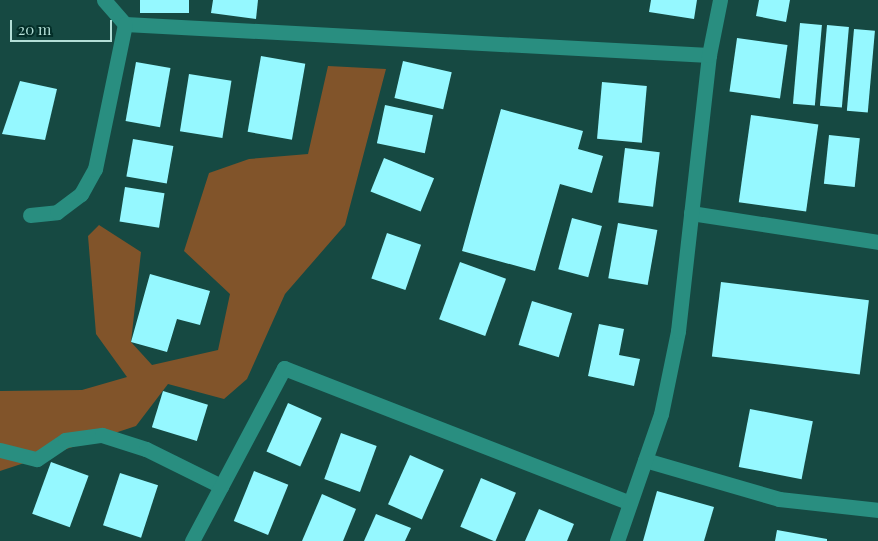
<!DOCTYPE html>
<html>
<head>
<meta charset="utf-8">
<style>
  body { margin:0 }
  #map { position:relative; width:878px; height:541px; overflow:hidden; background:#164942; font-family:"Playfair Display",serif }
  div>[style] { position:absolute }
  .green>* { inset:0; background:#81542a }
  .building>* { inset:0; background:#95f8ff; transform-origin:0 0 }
  .street>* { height:15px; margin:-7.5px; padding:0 7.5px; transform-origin:7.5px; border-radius:7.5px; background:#298e80 }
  span { translate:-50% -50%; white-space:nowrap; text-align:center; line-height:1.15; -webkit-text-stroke:5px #032e28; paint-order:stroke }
  .scale { position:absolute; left:10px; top:20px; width:102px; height:22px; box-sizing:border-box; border:2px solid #b4dfd7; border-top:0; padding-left:6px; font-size:15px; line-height:18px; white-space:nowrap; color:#b4dfd7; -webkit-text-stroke:4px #032e28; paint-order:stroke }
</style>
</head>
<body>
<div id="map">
  <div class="green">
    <div style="clip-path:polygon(328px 66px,386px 69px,345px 225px,285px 294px,247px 379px,224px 399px,168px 384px,136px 426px,0 471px,0 391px,82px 390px,127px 377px,96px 334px,88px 236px,99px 225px,141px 252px,131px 342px,152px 365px,218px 350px,230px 294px,184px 251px,209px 173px,249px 159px,308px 154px)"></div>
  </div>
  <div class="building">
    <div style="left:140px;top:0;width:49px;height:13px"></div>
    <div style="clip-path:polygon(213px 0,258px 0,256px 19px,211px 13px)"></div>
    <div style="clip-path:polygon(651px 0,697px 0,694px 19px,649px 12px)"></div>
    <div style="clip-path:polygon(759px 0,790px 0,786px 22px,756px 16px)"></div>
    <div style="left:800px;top:23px;width:22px;height:81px;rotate:5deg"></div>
    <div style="left:827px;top:25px;width:22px;height:81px;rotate:5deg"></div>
    <div style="left:854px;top:29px;width:21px;height:82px;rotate:5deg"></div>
    <div style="left:737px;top:38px;width:51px;height:54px;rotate:8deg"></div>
    <div style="left:261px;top:56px;width:45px;height:77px;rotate:10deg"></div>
    <div style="left:403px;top:61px;width:50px;height:38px;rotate:13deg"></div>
    <div style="left:136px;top:62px;width:35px;height:60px;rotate:10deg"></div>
    <div style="left:189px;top:74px;width:43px;height:58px;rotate:9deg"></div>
    <div style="clip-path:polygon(20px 81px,57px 89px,45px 140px,2px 134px)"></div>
    <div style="left:602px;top:82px;width:45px;height:57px;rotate:5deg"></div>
    <div style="left:385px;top:105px;width:49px;height:39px;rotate:12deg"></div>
    <div style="clip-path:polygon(501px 109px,583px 131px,578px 149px,603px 156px,592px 193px,560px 184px,535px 271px,462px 251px)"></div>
    <div style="left:751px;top:115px;width:68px;height:88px;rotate:8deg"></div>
    <div style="left:829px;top:135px;width:31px;height:49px;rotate:6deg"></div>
    <div style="left:133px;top:139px;width:41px;height:38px;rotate:10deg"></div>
    <div style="left:625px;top:148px;width:35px;height:55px;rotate:7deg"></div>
    <div style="left:384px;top:158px;width:54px;height:36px;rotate:22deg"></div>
    <div style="left:125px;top:187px;width:40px;height:35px;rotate:9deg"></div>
    <div style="left:572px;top:218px;width:31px;height:53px;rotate:15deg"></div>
    <div style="left:618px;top:223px;width:40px;height:56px;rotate:10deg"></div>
    <div style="left:387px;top:233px;width:36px;height:48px;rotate:19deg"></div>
    <div style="left:460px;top:262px;width:49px;height:61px;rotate:20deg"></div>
    <div style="clip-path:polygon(150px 274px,210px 291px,200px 325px,177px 319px,167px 352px,131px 342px)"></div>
    <div style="left:721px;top:282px;width:149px;height:75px;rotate:7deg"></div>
    <div style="left:532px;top:301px;width:42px;height:46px;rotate:17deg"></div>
    <div style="clip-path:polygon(599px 324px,624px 329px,619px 355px,640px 359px,634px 386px,588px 376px)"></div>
    <div style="left:163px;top:391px;width:47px;height:38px;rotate:17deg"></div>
    <div style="left:288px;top:403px;width:37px;height:53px;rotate:24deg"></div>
    <div style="left:750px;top:409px;width:64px;height:59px;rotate:11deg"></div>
    <div style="left:341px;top:433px;width:38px;height:49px;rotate:20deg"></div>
    <div style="left:410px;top:455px;width:37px;height:54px;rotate:24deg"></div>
    <div style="left:51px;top:462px;width:40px;height:55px;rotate:20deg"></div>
    <div style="left:254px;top:471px;width:37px;height:54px;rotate:22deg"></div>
    <div style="left:120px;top:473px;width:40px;height:55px;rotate:18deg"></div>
    <div style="left:481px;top:478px;width:38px;height:53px;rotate:23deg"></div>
    <div style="clip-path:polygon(657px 491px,714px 507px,704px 541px,643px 541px)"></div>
    <div style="clip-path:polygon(322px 494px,356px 509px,343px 541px,302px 541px)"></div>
    <div style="clip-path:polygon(539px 509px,574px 524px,567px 541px,525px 541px)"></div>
    <div style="clip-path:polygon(376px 514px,411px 528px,405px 541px,364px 541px)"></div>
    <div style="clip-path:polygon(777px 530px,827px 539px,827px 541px,775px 541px)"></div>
  </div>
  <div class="street">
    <div style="left:104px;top:0;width:32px;rotate:49deg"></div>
    <div style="left:125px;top:24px;width:585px;rotate:3.04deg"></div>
    <div style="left:691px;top:213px;width:189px;rotate:8.8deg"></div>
    <div style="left:30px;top:215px;width:27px;rotate:-6deg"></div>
    <div style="left:57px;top:212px;width:30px;rotate:-37deg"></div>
    <div style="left:81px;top:194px;width:29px;rotate:-61deg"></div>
    <div style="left:95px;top:169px;width:148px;rotate:-78.3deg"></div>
    <div style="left:0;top:450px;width:38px;rotate:14deg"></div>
    <div style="left:37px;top:459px;width:34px;rotate:-34deg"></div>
    <div style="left:65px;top:440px;width:37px;rotate:-8deg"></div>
    <div style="left:102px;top:435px;width:46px;rotate:17.7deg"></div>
    <div style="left:146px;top:449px;width:84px;rotate:26.3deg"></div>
    <div style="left:645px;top:460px;width:140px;rotate:16.2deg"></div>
    <div style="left:779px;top:499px;width:100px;rotate:6.3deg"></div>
    <div style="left:192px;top:541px;width:196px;rotate:-62deg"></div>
    <div style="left:284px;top:368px;width:371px;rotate:21.3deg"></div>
    <div style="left:617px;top:541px;width:134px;rotate:-70.9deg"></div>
    <div style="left:661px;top:414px;width:85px;rotate:-78.4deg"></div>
    <div style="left:678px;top:331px;width:278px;rotate:-83.6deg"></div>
    <div style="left:709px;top:55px;width:56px;rotate:-78.7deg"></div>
  </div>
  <div class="scale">20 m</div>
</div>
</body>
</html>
